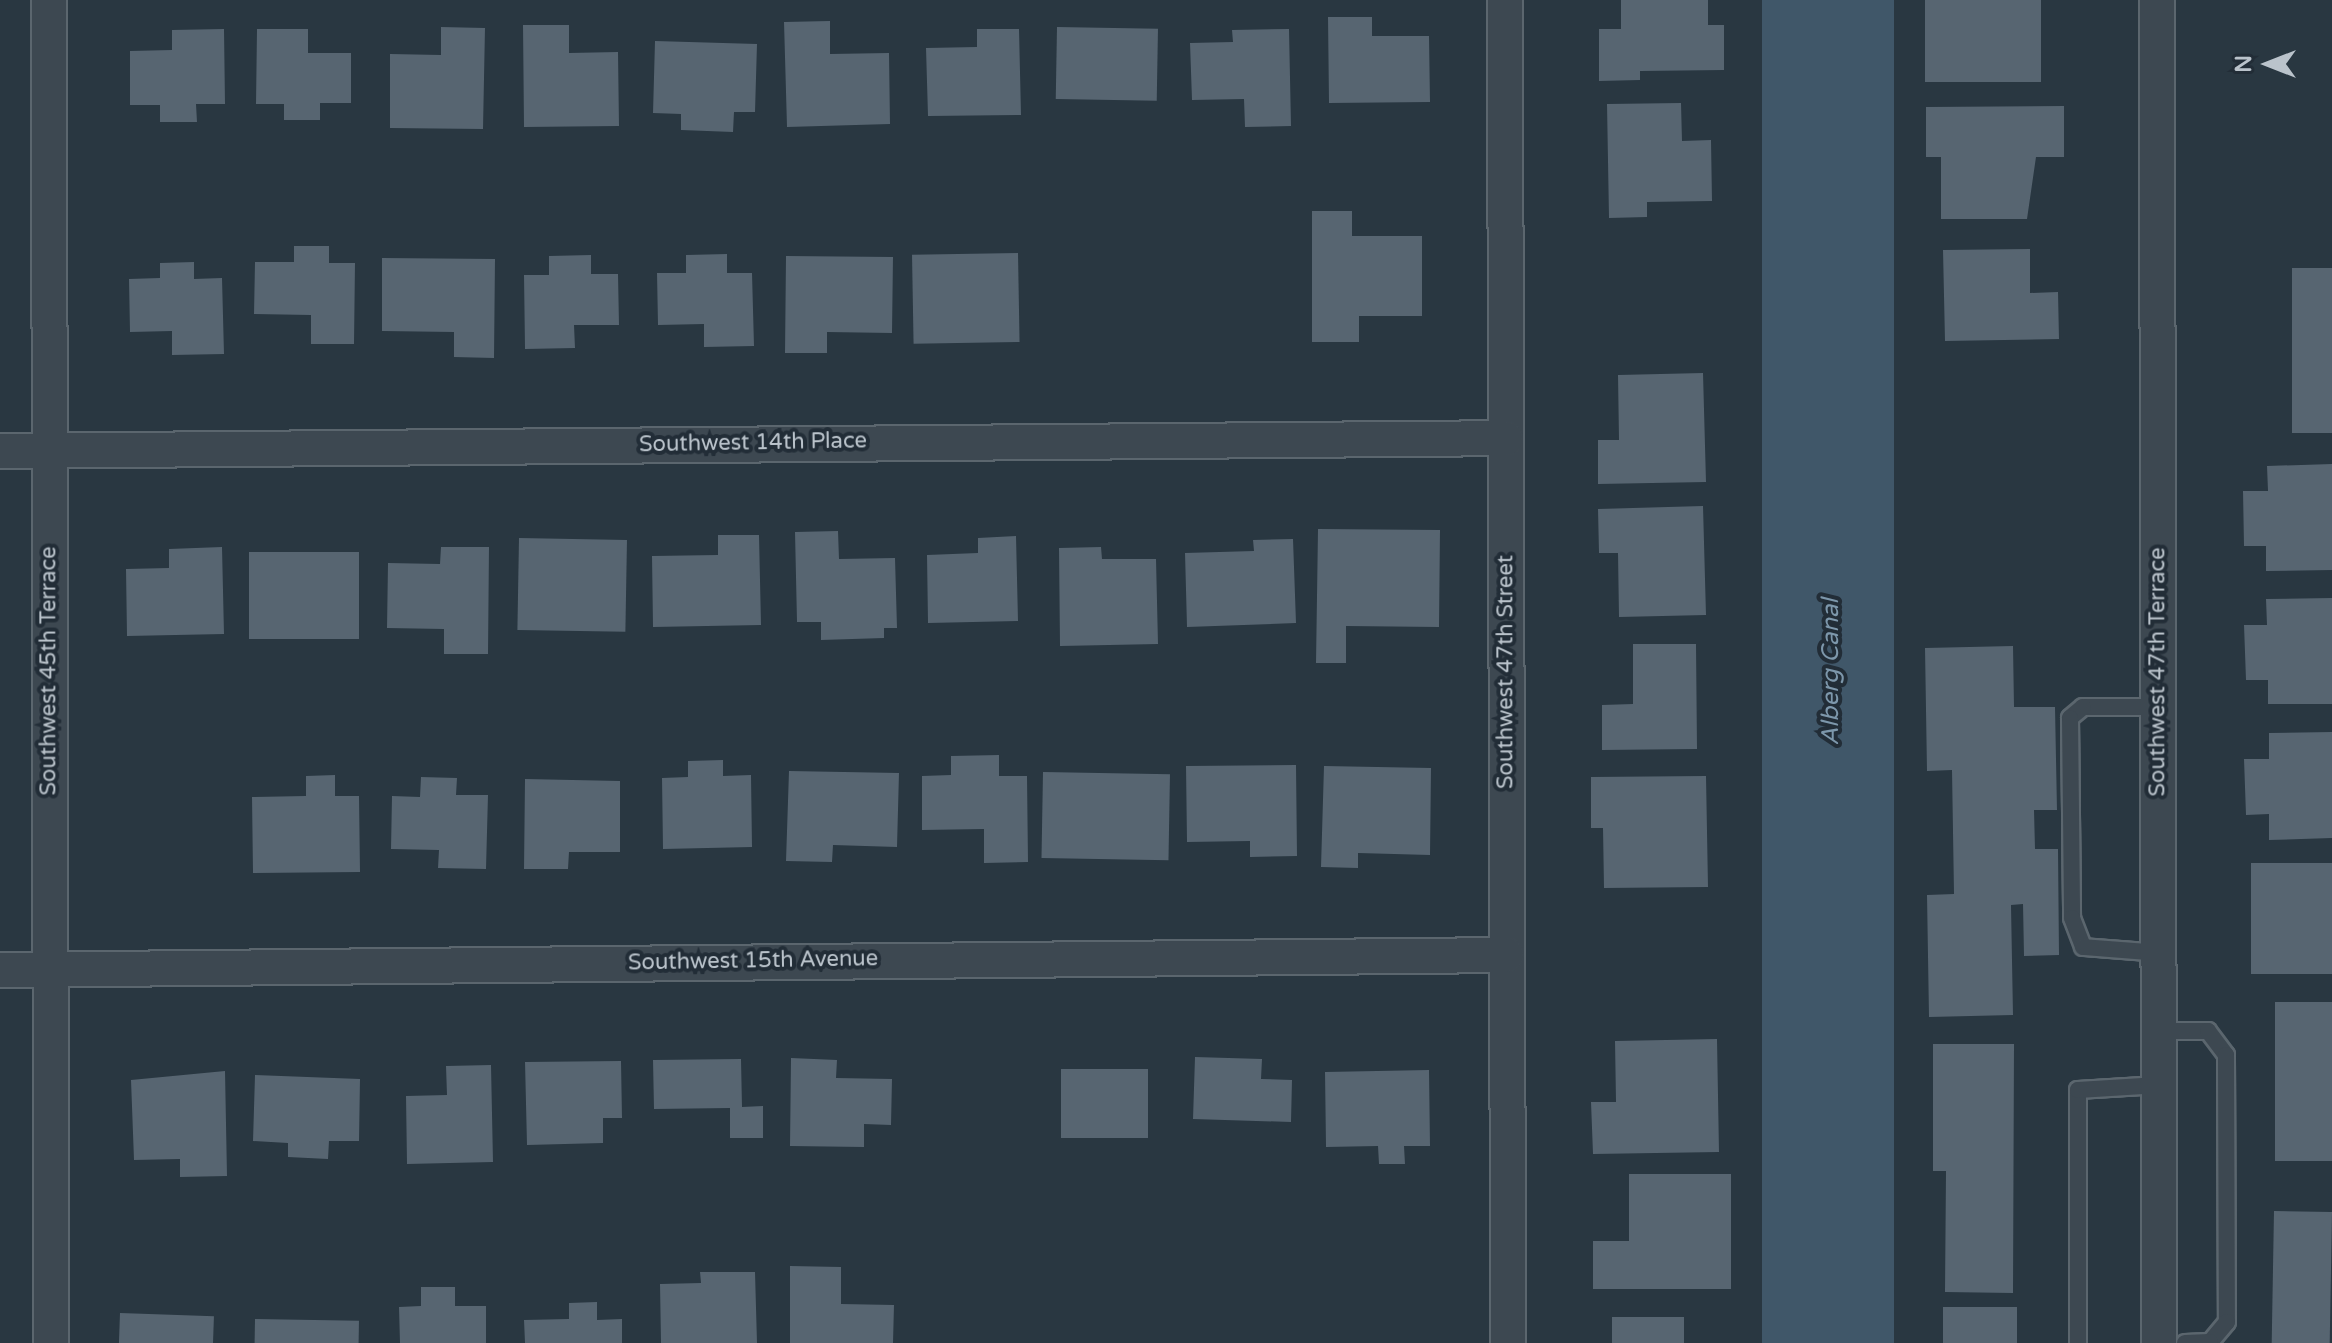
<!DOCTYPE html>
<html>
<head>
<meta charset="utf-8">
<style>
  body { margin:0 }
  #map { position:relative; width:2332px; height:1343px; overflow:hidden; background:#293741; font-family:"Varela Round",sans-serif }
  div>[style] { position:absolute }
  .water>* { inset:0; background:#405769; transform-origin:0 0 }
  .building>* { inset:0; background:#576571; transform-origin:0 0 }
  .roads { filter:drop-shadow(2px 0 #5b666e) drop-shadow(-2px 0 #5b666e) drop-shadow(0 2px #5b666e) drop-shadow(0 -2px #5b666e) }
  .service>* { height:16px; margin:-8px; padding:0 8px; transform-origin:8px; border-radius:8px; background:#3d4851 }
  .minor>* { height:34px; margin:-17px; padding:0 17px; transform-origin:17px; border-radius:17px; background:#3d4851 }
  span { translate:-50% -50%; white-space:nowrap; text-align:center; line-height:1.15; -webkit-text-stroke:8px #222d37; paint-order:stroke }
  .street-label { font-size:22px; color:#bac3cb }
  .water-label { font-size:24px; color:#7d97ab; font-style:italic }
  .north { position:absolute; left:2228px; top:24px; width:80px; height:80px; -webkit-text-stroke:6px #222d37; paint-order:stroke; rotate:270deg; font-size:22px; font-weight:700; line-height:32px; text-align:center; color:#bac3cb }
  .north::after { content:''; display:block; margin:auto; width:28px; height:36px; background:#bac3cb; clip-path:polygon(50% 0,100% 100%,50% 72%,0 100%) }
</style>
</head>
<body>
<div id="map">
  <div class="water">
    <div style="left:1762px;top:0;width:132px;height:1343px"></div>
  </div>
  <div class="building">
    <div style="clip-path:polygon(1621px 0,1708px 0,1708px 25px,1724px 25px,1724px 70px,1640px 71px,1640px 80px,1599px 81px,1599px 29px,1621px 29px)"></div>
    <div style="left:1925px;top:0;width:116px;height:82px"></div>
    <div style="clip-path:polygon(1328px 17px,1372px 17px,1372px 36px,1429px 36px,1430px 102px,1329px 103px)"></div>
    <div style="clip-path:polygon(830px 21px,830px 54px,889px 53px,890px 124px,787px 127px,784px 22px)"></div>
    <div style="clip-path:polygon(523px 25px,569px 25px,569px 53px,618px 52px,619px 126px,524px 127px)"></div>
    <div style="clip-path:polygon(441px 27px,485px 28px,483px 129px,390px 128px,390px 54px,441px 55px)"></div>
    <div style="left:1057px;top:27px;width:101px;height:72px;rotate:1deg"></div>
    <div style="clip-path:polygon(224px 29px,225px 104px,196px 104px,197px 122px,160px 122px,160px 105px,130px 105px,130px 51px,172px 50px,172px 30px)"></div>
    <div style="clip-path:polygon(257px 29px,308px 29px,308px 53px,351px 53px,351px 103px,320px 103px,320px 120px,284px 120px,284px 104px,256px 104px)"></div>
    <div style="clip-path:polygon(977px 29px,1019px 29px,1021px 115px,928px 116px,926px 48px,977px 47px)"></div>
    <div style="clip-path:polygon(1289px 29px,1291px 126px,1245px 127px,1244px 99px,1192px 100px,1190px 43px,1233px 42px,1232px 30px)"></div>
    <div style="clip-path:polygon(655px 41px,757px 44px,755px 112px,734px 112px,733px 132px,681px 130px,681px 114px,653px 113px)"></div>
    <div style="clip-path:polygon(1681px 103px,1682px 141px,1711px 140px,1712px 201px,1647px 202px,1647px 217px,1609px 218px,1607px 104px)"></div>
    <div style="clip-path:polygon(2064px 106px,2064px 157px,2036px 157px,2027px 219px,1941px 219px,1941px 157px,1926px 157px,1926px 107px)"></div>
    <div style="clip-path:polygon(1312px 211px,1352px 211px,1352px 236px,1422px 236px,1422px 316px,1359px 316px,1359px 342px,1312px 342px)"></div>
    <div style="clip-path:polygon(294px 246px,329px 246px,329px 263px,355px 263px,354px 344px,311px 344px,311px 315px,254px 314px,255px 262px,294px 262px)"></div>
    <div style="clip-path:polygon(2030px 249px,2030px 293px,2058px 292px,2059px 339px,1945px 341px,1943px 250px)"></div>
    <div style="left:1018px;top:253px;width:89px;height:106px;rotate:89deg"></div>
    <div style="clip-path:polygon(727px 254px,727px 273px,752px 273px,754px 346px,704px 347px,704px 324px,658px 325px,657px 273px,686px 273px,686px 255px)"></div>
    <div style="clip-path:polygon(591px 255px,591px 274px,618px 274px,619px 325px,574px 325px,575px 348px,525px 349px,524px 275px,549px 275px,549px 256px)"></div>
    <div style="clip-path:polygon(786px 256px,893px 257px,892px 333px,827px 332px,827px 353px,785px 353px)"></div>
    <div style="clip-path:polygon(382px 258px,495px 259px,494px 358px,454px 357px,454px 332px,382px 331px)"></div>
    <div style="clip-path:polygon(194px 262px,194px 279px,222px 278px,224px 354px,172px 355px,172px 331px,130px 332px,129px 279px,160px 278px,160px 263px)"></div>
    <div style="left:2292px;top:268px;width:40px;height:165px"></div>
    <div style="clip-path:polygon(1703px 373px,1706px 482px,1598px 484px,1598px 440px,1619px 440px,1618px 375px)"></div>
    <div style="clip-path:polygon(2332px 464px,2332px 570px,2266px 571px,2266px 546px,2244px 546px,2243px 491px,2268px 491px,2267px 466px)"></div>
    <div style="clip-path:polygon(1703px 506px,1706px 615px,1619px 617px,1618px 553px,1599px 553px,1598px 509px)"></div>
    <div style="clip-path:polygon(1318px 529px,1440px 530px,1439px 627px,1346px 626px,1346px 663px,1316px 663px)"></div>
    <div style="clip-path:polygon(838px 531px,839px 559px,895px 558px,897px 628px,884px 628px,884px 638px,821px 640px,821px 622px,797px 622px,795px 532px)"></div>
    <div style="clip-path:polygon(718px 535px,759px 535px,761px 625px,653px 627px,652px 556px,718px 555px)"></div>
    <div style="clip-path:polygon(1016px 536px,1018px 621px,928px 623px,927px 555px,978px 553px,978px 538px)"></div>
    <div style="left:519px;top:538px;width:108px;height:92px;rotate:1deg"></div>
    <div style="clip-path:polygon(1293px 539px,1296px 623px,1187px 627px,1185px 553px,1254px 551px,1253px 540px)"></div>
    <div style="clip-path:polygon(222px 547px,224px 634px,127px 636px,126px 569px,169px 568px,169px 549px)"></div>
    <div style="clip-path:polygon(441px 547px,489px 547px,488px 654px,444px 654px,444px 629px,387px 628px,388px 563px,440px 564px)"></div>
    <div style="clip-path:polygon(1101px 547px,1102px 559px,1156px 559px,1158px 644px,1060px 646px,1059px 548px)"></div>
    <div style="left:359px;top:552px;width:87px;height:110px;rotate:90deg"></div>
    <div style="clip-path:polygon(2332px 598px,2332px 704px,2268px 704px,2268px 680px,2246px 680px,2244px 625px,2267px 625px,2266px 599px)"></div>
    <div style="clip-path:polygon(1633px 644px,1696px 644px,1697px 749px,1602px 750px,1602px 705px,1633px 704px)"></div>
    <div style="clip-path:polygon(2013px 646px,2014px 707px,2055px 707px,2057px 810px,2034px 810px,2035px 849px,2058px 849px,2059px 955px,2024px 956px,2023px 904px,2011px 905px,2013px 1015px,1929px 1017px,1927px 895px,1954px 894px,1952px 770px,1927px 771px,1925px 648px)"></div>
    <div style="clip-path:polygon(2332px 732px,2332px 838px,2269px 840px,2269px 814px,2246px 815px,2244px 759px,2269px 759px,2269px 733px)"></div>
    <div style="clip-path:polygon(999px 755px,999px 776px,1027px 776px,1028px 862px,984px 863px,984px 829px,922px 830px,922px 776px,951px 775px,951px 756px)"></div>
    <div style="clip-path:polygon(723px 760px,723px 776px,751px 775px,752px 847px,663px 849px,662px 778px,688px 777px,688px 761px)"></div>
    <div style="clip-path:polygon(1296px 765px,1297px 856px,1250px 857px,1250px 841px,1187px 842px,1186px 766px)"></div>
    <div style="clip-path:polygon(1324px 766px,1431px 768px,1430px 855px,1358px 853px,1358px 868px,1321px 867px)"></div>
    <div style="clip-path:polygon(789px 771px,899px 773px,897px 847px,833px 845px,832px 862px,786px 861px)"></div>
    <div style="left:1043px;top:772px;width:127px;height:86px;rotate:1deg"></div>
    <div style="clip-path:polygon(335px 775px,335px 796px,359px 796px,360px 872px,253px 873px,252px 797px,306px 796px,306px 776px)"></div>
    <div style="clip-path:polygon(1706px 776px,1708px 887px,1604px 888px,1603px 828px,1591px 828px,1591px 777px)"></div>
    <div style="clip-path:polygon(421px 777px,457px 778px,456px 795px,488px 795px,486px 869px,438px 868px,439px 850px,391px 849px,392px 796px,420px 797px)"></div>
    <div style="clip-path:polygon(525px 779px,620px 781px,620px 852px,569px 852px,568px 869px,524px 869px)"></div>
    <div style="left:2332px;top:863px;width:111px;height:81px;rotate:90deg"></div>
    <div style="left:2332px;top:1002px;width:159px;height:57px;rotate:90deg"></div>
    <div style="clip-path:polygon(1717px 1039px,1719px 1152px,1593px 1154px,1591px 1102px,1616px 1102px,1615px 1041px)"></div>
    <div style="clip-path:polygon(1933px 1044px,2014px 1044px,2013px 1293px,1945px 1292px,1946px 1171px,1933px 1171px)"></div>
    <div style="clip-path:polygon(1195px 1057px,1262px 1059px,1261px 1079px,1292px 1080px,1291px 1122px,1193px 1119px)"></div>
    <div style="clip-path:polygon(791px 1058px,837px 1060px,836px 1078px,892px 1079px,891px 1125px,864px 1124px,864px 1147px,790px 1146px)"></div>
    <div style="clip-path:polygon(741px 1059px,742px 1107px,763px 1106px,763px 1138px,730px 1138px,730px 1108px,654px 1109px,653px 1060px)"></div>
    <div style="clip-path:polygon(621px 1061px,622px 1118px,603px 1118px,603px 1143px,527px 1145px,525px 1062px)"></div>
    <div style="clip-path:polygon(491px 1065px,493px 1162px,407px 1164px,406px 1096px,447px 1095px,446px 1066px)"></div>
    <div style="left:1061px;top:1069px;width:87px;height:69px"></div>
    <div style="clip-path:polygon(1429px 1070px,1430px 1146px,1404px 1146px,1405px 1164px,1379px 1164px,1378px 1146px,1326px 1147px,1325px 1072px)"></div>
    <div style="clip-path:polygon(225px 1071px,227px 1176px,180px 1177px,180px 1159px,134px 1160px,131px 1080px)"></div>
    <div style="clip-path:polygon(255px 1075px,360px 1079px,359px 1141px,329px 1141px,328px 1159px,288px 1157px,288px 1143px,253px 1141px)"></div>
    <div style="clip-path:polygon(1629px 1174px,1731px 1174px,1731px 1289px,1593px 1289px,1593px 1241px,1629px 1241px)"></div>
    <div style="left:2274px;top:1211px;width:58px;height:132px;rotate:1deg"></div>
    <div style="clip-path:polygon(790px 1266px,841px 1267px,841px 1304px,894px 1305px,893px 1343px,790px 1343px)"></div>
    <div style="clip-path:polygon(700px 1272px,755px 1272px,757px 1343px,661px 1343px,660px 1284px,701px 1283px)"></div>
    <div style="clip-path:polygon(421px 1287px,455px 1287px,455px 1306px,486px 1306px,486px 1343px,400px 1343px,399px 1307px,421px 1306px)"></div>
    <div style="clip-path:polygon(597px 1302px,597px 1320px,622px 1319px,622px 1343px,525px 1343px,524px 1320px,569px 1319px,569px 1303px)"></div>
    <div style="left:1943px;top:1307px;width:74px;height:36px"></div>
    <div style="left:120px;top:1313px;width:94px;height:30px;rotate:2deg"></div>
    <div style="left:1684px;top:1317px;width:26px;height:72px;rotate:90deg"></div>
    <div style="left:255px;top:1319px;width:104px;height:24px;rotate:1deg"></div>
  </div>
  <div class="roads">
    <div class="service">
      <div style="left:2158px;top:707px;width:75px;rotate:180deg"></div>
      <div style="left:2083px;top:707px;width:17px;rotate:140deg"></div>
      <div style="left:2070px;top:718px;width:200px;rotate:89.4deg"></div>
      <div style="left:2072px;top:918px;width:31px;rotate:69deg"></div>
      <div style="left:2083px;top:947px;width:76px;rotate:4.5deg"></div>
      <div style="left:2159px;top:1031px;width:49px"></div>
      <div style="left:2208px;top:1031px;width:30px;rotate:53deg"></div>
      <div style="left:2226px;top:1055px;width:267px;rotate:89.8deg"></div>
      <div style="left:2227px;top:1322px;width:26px;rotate:130deg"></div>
      <div style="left:2210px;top:1342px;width:25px;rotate:178deg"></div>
      <div style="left:2078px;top:1343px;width:253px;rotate:-90deg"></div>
      <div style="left:2078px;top:1090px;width:81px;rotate:-3.5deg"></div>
    </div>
    <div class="minor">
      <div style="left:49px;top:0;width:1343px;rotate:89.91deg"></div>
      <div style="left:1505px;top:0;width:1343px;rotate:89.87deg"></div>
      <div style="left:2157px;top:0;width:1343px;rotate:89.91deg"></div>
      <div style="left:0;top:451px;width:1506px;rotate:-0.49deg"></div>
      <div style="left:0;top:970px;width:1507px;rotate:-0.57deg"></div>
    </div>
  </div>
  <div class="street-label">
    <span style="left:753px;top:443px;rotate:-1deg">Southwest 14th Place</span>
    <span style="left:49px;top:671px;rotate:-90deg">Southwest 45th Terrace</span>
    <span style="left:1506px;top:672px;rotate:-90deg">Southwest 47th Street</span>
    <span style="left:2158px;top:672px;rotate:-90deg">Southwest 47th Terrace</span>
    <span style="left:753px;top:961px;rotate:-1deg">Southwest 15th Avenue</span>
  </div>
  <div class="water-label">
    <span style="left:1831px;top:672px;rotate:-90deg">Alberg Canal</span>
  </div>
  <div class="north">N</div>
</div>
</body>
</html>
